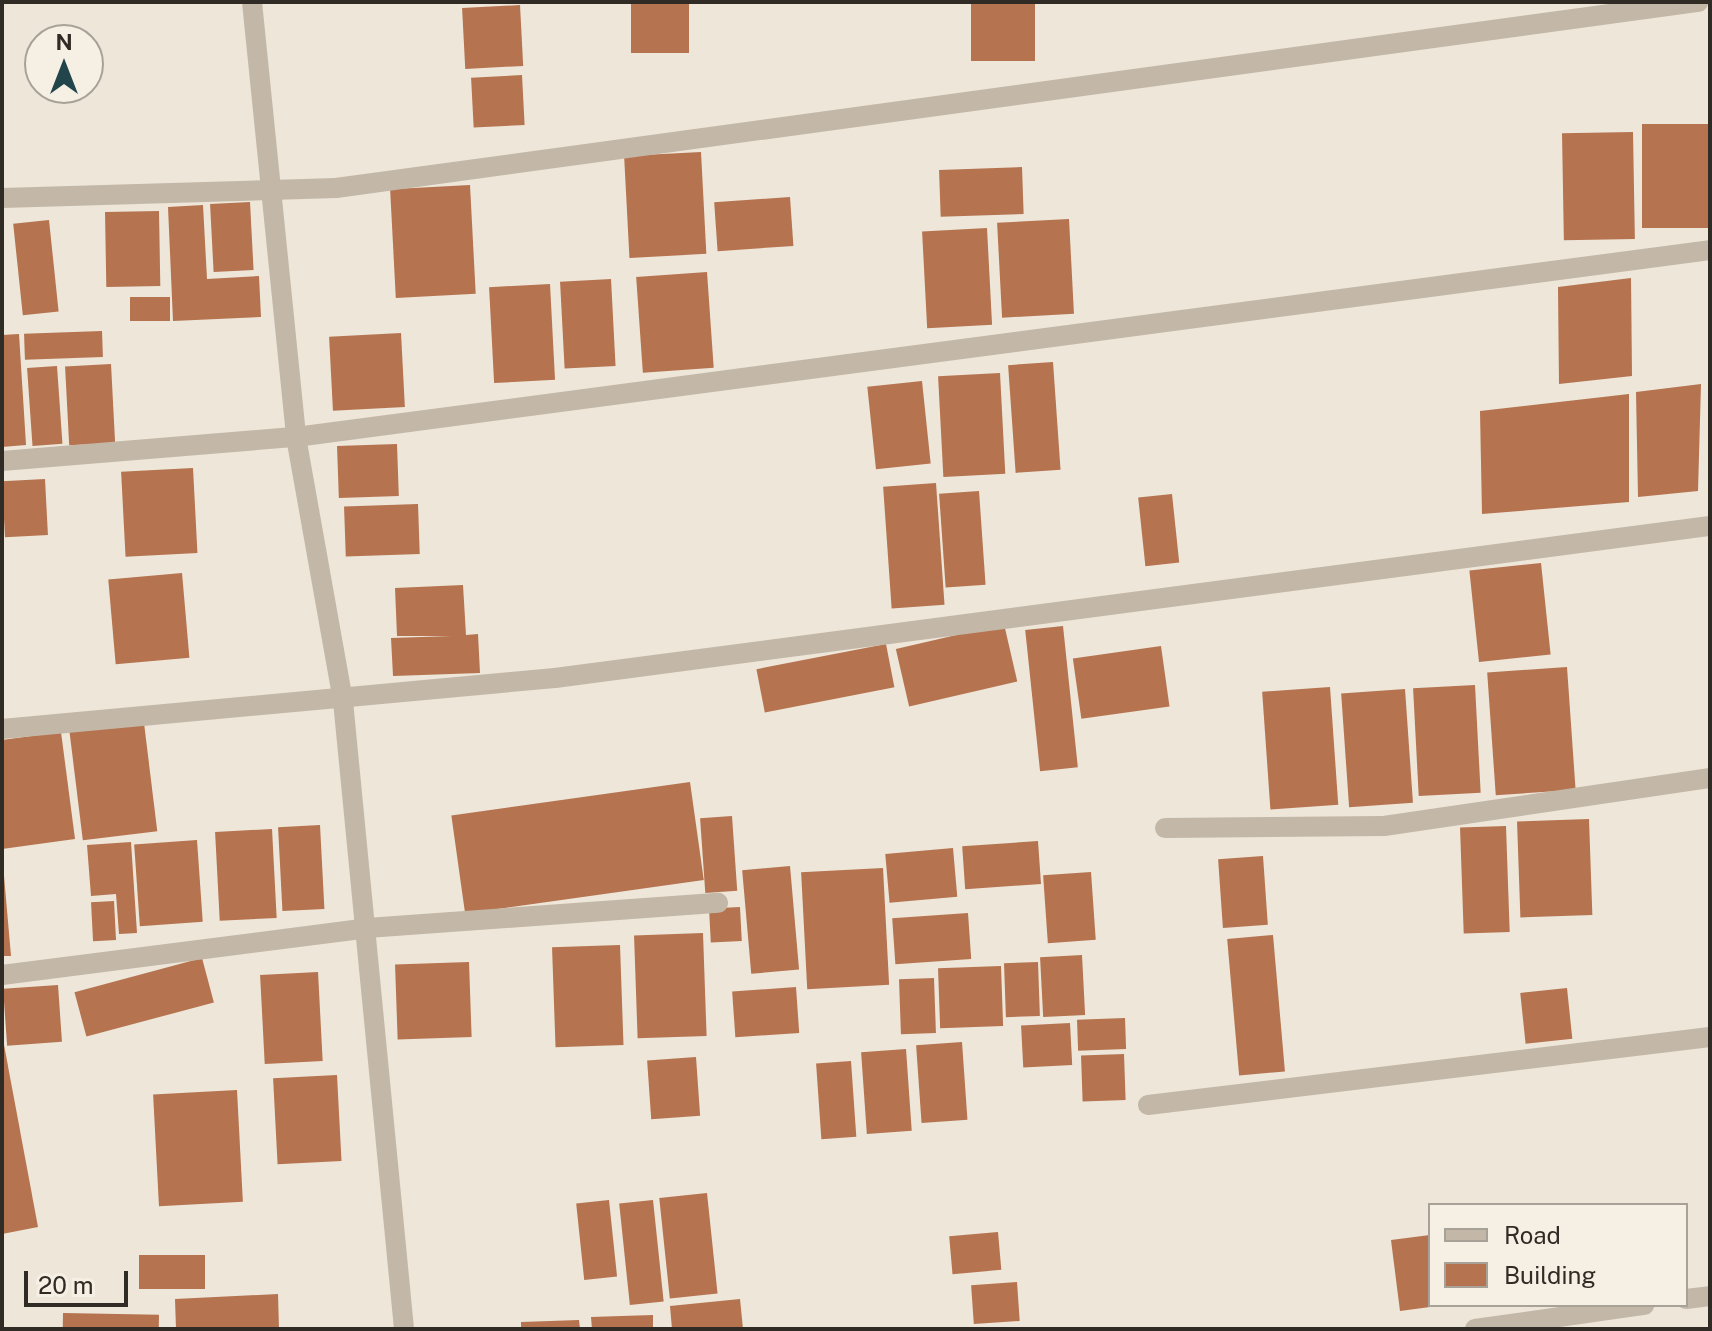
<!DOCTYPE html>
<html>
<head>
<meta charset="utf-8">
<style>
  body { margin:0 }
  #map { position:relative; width:1712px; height:1331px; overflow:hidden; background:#ede6d9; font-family:"Public Sans",sans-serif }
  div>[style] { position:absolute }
  .building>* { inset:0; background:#b5734f; transform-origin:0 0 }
  .street>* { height:20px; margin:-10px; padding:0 10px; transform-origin:10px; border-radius:10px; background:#c3b7a7 }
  span { translate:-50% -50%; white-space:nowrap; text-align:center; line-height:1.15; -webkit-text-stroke:7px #f5efe4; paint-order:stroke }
  .frame { position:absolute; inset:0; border:4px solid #312b26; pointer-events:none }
  .legend { position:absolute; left:1428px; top:1203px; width:260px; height:104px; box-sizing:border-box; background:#f5efe4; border:2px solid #a7a198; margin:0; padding:10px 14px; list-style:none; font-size:24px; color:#312b26 }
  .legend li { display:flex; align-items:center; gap:16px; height:40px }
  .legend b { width:40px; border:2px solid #a7a198 }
  .north { position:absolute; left:24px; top:24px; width:80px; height:80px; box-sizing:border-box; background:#f5efe4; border:2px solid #a7a198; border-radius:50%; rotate:0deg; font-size:22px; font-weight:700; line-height:32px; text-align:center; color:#312b26 }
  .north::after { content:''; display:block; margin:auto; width:28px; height:36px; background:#22454c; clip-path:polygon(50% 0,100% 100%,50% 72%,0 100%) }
  .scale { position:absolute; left:24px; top:1271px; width:104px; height:36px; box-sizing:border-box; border:4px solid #312b26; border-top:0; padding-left:10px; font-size:24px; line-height:28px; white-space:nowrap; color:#312b26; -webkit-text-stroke:6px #f5efe4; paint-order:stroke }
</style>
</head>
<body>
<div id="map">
  <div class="building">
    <div style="left:631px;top:2px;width:58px;height:51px"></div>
    <div style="left:971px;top:2px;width:64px;height:59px"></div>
    <div style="left:520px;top:5px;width:61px;height:58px;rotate:87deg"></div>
    <div style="left:522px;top:75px;width:50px;height:51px;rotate:87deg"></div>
    <div style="left:1710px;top:124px;width:104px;height:68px;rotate:90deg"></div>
    <div style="left:1633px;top:132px;width:107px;height:71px;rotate:89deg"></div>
    <div style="left:701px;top:152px;width:102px;height:77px;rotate:87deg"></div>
    <div style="left:1022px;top:167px;width:47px;height:83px;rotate:88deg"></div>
    <div style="left:470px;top:185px;width:109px;height:80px;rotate:87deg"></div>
    <div style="left:790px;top:197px;width:49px;height:76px;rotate:86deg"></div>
    <div style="left:250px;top:202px;width:68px;height:40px;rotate:87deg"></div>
    <div style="clip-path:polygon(203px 205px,207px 279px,259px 276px,261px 317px,173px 321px,168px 207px)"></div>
    <div style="left:159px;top:211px;width:75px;height:54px;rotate:89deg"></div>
    <div style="left:1069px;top:219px;width:95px;height:72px;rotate:87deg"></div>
    <div style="left:49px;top:220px;width:92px;height:36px;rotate:84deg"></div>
    <div style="left:987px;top:228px;width:97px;height:65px;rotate:87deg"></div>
    <div style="left:707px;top:272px;width:96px;height:71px;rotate:86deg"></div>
    <div style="clip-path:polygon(1631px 278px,1632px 376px,1559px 384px,1558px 287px)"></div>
    <div style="left:611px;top:279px;width:87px;height:51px;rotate:87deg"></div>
    <div style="left:550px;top:284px;width:96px;height:61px;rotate:87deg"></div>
    <div style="left:130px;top:297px;width:40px;height:24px"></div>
    <div style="left:102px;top:331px;width:26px;height:78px;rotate:88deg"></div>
    <div style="left:401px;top:333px;width:74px;height:72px;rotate:87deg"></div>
    <div style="clip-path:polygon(19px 334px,26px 445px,2px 447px,2px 335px)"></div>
    <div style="left:1053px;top:362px;width:108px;height:45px;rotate:86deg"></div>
    <div style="left:111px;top:364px;width:79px;height:46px;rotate:87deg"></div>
    <div style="left:57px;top:366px;width:78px;height:30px;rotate:86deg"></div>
    <div style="left:1000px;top:373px;width:101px;height:62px;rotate:87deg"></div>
    <div style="left:922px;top:381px;width:83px;height:55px;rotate:84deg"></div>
    <div style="clip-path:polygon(1701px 384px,1698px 491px,1638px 497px,1636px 392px)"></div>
    <div style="clip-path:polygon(1629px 394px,1629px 502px,1482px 514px,1480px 411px)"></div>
    <div style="left:397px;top:444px;width:52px;height:60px;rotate:88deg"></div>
    <div style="left:193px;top:468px;width:85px;height:72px;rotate:87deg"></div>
    <div style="left:45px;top:479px;width:56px;height:43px;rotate:87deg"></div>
    <div style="left:936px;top:483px;width:122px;height:53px;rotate:86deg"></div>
    <div style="left:979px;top:491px;width:94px;height:40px;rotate:86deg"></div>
    <div style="left:1172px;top:494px;width:69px;height:34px;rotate:84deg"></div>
    <div style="left:418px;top:504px;width:50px;height:74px;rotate:88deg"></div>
    <div style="left:1541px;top:563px;width:92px;height:72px;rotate:84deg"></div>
    <div style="left:182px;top:573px;width:85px;height:74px;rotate:85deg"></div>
    <div style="clip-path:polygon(463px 585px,466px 635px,478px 634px,480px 673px,393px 676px,391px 638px,452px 636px,397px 636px,395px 588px)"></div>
    <div style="left:1004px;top:624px;width:59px;height:111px;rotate:77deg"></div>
    <div style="left:1063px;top:626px;width:142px;height:38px;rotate:84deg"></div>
    <div style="left:886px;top:644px;width:44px;height:132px;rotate:79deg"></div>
    <div style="left:1161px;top:646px;width:61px;height:89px;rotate:82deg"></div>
    <div style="left:1567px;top:667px;width:123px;height:80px;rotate:86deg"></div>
    <div style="left:1475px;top:685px;width:108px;height:62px;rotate:87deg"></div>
    <div style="left:1330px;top:687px;width:118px;height:68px;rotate:86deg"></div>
    <div style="left:1405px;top:689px;width:114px;height:64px;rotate:86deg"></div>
    <div style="left:144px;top:723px;width:109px;height:75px;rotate:83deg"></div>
    <div style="clip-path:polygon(61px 732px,75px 839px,2px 849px,2px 740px)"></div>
    <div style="left:690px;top:782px;width:99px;height:241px;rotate:82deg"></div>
    <div style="left:732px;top:816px;width:75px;height:32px;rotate:86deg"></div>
    <div style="left:1589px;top:819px;width:96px;height:72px;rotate:88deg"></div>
    <div style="left:320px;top:825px;width:84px;height:42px;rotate:87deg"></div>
    <div style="left:1506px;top:826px;width:106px;height:46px;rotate:88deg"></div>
    <div style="left:272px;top:829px;width:89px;height:57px;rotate:87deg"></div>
    <div style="left:197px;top:840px;width:82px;height:63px;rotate:86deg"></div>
    <div style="left:1038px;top:841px;width:43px;height:76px;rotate:86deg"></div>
    <div style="clip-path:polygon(131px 842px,137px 933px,119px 934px,116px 894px,91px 896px,87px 845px)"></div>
    <div style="left:953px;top:848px;width:49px;height:68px;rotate:85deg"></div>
    <div style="clip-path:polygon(2px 853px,11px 956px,2px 956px)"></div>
    <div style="left:1263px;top:856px;width:69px;height:45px;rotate:86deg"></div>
    <div style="left:790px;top:866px;width:104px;height:48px;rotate:85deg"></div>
    <div style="left:883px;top:868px;width:117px;height:82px;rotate:87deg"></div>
    <div style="left:1091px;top:872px;width:68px;height:48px;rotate:86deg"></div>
    <div style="left:114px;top:901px;width:39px;height:23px;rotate:87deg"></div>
    <div style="left:740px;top:907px;width:34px;height:31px;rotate:87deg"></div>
    <div style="left:968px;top:913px;width:46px;height:76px;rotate:86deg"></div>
    <div style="left:703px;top:933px;width:103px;height:69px;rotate:88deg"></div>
    <div style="left:1273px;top:935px;width:137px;height:46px;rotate:85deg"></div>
    <div style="left:620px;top:945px;width:100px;height:68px;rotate:88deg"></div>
    <div style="left:1082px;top:955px;width:60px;height:42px;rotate:87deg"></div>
    <div style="left:202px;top:958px;width:46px;height:132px;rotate:75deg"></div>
    <div style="left:469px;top:962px;width:75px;height:74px;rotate:88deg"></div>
    <div style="left:1038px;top:962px;width:54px;height:34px;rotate:88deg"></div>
    <div style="left:1001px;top:966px;width:60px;height:63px;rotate:88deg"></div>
    <div style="left:318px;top:972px;width:89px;height:58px;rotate:87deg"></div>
    <div style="left:934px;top:978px;width:55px;height:35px;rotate:88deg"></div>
    <div style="left:58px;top:985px;width:57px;height:55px;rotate:86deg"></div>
    <div style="left:796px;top:987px;width:46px;height:64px;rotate:86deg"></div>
    <div style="left:1567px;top:988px;width:51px;height:47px;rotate:84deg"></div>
    <div style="left:1125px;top:1018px;width:31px;height:48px;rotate:88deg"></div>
    <div style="left:1070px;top:1023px;width:42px;height:49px;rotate:87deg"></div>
    <div style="clip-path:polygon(2px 1034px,38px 1227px,2px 1234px)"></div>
    <div style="left:962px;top:1042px;width:78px;height:46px;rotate:86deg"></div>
    <div style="left:906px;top:1049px;width:82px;height:45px;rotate:86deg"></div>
    <div style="left:1124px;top:1054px;width:46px;height:43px;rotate:88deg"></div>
    <div style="left:696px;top:1057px;width:59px;height:49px;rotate:86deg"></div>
    <div style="left:851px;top:1061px;width:76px;height:35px;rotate:86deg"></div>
    <div style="left:337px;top:1075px;width:86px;height:64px;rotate:87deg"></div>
    <div style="left:237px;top:1090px;width:112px;height:84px;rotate:87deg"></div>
    <div style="left:707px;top:1193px;width:101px;height:48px;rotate:84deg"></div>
    <div style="left:609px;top:1200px;width:77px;height:33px;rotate:84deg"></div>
    <div style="left:653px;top:1200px;width:102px;height:34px;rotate:84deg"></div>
    <div style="left:998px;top:1232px;width:38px;height:49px;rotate:85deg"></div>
    <div style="clip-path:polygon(1430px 1235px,1430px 1307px,1400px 1311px,1391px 1240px)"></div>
    <div style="left:139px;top:1255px;width:66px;height:34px"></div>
    <div style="left:1017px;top:1282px;width:39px;height:46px;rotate:86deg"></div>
    <div style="clip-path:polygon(278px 1294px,279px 1329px,176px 1329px,175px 1299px)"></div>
    <div style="clip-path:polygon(740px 1299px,743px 1329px,672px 1329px,670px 1306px)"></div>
    <div style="left:63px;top:1313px;width:96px;height:16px;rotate:1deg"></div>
    <div style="clip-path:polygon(653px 1315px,653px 1329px,592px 1329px,591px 1317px)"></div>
    <div style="clip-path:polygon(579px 1320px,580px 1329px,521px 1329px,521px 1322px)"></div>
  </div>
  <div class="street">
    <div style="left:252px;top:2px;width:437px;rotate:84.2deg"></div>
    <div style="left:296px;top:437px;width:268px;rotate:79.9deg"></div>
    <div style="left:343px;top:701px;width:631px;rotate:84.45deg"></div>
    <div style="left:2px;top:198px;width:334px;rotate:-1.7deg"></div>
    <div style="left:336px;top:188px;width:1375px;rotate:-7.78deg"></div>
    <div style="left:2px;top:461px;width:295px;rotate:-4.7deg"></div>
    <div style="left:296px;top:437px;width:1426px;rotate:-7.53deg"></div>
    <div style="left:2px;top:729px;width:555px;rotate:-5.27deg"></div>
    <div style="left:555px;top:678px;width:1165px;rotate:-7.5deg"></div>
    <div style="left:1165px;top:828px;width:219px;rotate:-0.5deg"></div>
    <div style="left:1384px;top:826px;width:330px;rotate:-8.4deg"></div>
    <div style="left:2px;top:975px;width:368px;rotate:-7.3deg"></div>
    <div style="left:367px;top:928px;width:352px;rotate:-4.1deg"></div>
    <div style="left:1148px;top:1105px;width:566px;rotate:-6.9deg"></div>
    <div style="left:1686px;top:1299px;width:24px;rotate:-7deg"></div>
    <div style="left:1475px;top:1329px;width:171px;rotate:-8.1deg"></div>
  </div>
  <div class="frame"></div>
  <ul class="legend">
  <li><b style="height:10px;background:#c3b7a7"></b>Road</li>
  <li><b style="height:22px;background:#b5734f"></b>Building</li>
  </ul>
  <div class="north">N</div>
  <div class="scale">20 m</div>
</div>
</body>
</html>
